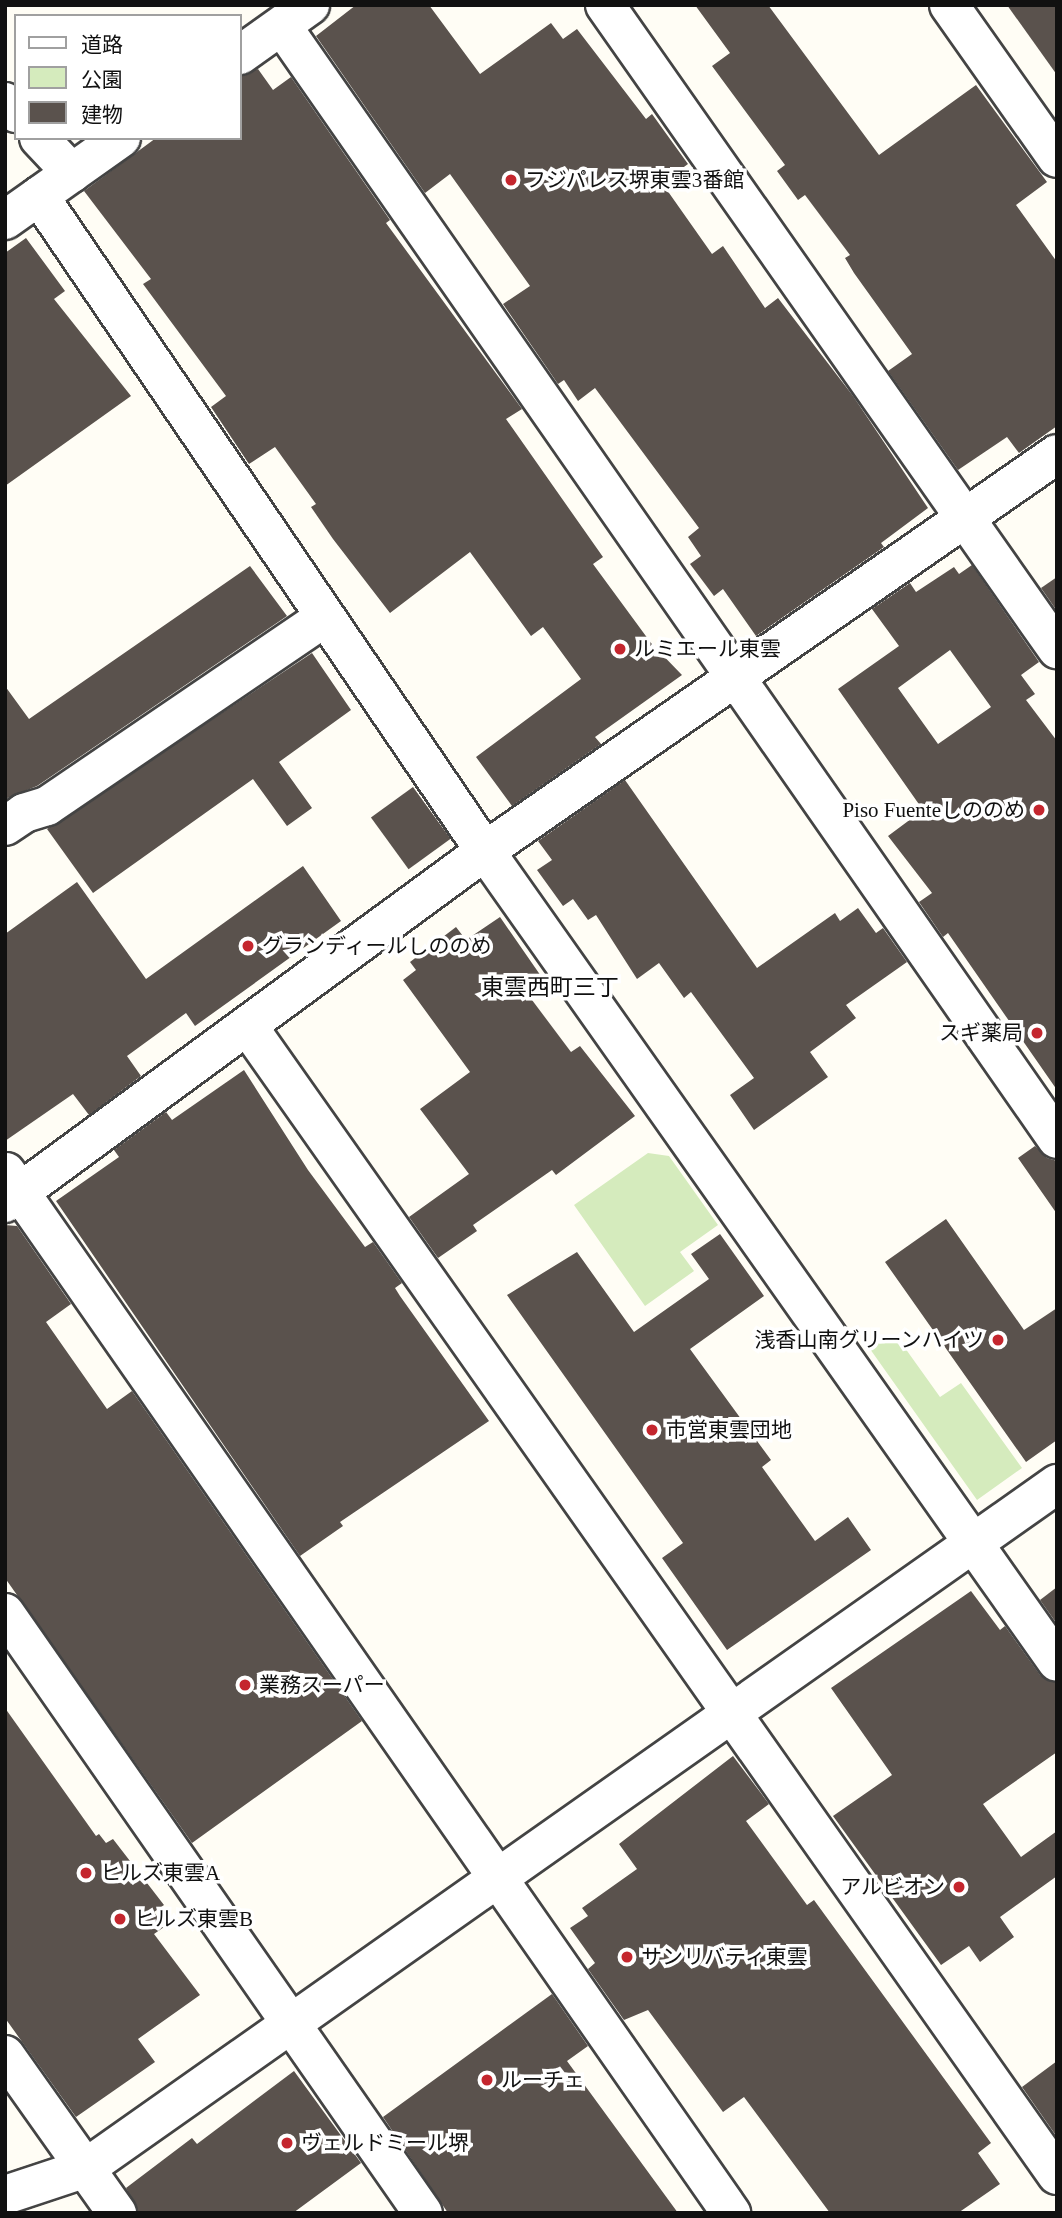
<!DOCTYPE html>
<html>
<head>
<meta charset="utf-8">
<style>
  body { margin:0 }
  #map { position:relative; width:1062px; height:2218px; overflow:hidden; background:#fffdf5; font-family:"Times New Roman","Noto Sans JP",serif }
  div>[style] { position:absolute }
  .green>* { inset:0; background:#d5ebbd }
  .building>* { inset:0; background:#5a524d; transform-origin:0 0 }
  .roads { filter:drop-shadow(2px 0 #444) drop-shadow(-2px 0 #444) drop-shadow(0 2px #444) drop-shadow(0 -2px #444) }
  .minor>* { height:38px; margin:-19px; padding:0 19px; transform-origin:19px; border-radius:19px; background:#fff }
  .tertiary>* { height:38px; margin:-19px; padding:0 19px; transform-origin:19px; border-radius:19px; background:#fff }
  .dots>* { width:19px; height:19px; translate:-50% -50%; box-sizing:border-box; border:4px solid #fff; border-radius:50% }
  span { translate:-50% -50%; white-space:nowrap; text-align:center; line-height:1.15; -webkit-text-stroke:7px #fff; paint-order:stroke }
  .poi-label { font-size:21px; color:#111 }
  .left { translate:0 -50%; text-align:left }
  .right { translate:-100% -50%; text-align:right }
  .neighbourhood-label { font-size:23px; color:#111 }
  .frame { position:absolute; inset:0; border:7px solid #111; pointer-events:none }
  .legend { position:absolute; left:14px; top:14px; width:228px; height:126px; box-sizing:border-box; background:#fff; border:2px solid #a0a0a0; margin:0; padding:9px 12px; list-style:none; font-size:21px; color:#111 }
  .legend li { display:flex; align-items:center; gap:14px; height:35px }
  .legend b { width:35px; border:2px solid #a0a0a0 }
</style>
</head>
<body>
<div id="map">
  <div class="green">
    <div style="clip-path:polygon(648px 1153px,669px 1156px,718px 1225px,680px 1252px,694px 1271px,645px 1306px,574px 1205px)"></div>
    <div style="clip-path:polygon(886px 1338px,900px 1341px,940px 1397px,961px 1383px,1022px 1468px,977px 1500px,870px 1349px)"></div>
  </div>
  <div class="building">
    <div style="clip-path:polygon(356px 5px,429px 5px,480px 74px,551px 23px,563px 39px,577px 29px,646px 119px,652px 114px,688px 164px,662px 183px,712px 254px,723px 246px,765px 308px,778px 298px,853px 396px,928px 508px,881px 543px,884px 547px,756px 636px,723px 589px,714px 596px,690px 564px,701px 556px,688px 537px,699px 528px,595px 388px,578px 401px,564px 380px,558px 384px,503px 304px,530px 286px,450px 174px,425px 193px,316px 36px)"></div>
    <div style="clip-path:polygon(695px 5px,768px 5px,879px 155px,976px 85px,1047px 182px,1016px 205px,1057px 262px,1057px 426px,1019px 453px,1007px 437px,958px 470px,888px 371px,912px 354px,854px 273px,845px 258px,850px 255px,805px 195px,798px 200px,777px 171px,785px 165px,712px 66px,730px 53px)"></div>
    <div style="clip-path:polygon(1007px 5px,1057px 5px,1057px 75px)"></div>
    <div style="clip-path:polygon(258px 69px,273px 90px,291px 77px,390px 220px,386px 223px,522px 409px,506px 419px,603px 557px,593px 564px,651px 643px,682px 675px,595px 737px,601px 744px,512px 806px,476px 757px,581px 679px,543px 627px,531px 636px,470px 552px,390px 613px,333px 539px,311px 507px,316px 504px,275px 447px,249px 464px,211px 407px,226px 396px,143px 284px,151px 279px,84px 191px,156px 138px,240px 138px,240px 76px)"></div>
    <div style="clip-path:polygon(26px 238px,65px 291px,54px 299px,131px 396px,5px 486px,5px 253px)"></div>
    <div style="clip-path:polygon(evenodd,972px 565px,1039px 662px,1021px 675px,1035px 694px,1026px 700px,1057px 741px,1057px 1090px,948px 933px,943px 937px,919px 902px,932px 893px,888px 836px,923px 810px,838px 689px,899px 646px,872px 609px,910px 583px,916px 592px,954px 567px,959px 574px,972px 565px,950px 650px,991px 707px,938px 744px,898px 688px,950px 650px)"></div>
    <div style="clip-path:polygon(250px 566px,287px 616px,37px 786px,5px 799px,5px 686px,29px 719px)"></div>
    <div style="clip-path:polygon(1057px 577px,1057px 611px,1041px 588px)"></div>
    <div style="clip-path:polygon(312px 653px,351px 710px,279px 762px,312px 808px,287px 826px,253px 779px,93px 893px,47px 829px)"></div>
    <div style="clip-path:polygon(625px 780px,757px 968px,835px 913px,840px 921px,858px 908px,876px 933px,883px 928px,907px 962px,846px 1005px,856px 1018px,810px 1052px,828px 1077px,754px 1130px,730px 1095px,754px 1078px,691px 992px,684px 998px,659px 963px,637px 979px,596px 915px,588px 920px,573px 899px,563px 906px,537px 870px,552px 860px,538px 841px)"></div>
    <div style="left:413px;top:787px;width:64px;height:52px;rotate:54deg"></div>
    <div style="clip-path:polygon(303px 866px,341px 921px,195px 1026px,186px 1013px,127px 1056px,141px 1076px,89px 1115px,73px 1094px,5px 1141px,5px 934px,77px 882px,146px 979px)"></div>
    <div style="clip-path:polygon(500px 917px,543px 979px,526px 992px,571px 1052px,580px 1046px,635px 1116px,556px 1175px,552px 1170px,473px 1225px,477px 1231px,438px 1258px,409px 1217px,469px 1174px,420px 1109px,470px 1072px,403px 980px,416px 970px,410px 962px,456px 927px,466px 940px)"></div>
    <div style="clip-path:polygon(244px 1070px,308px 1170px,365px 1247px,373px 1242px,402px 1283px,395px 1288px,400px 1296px,489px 1421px,340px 1522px,343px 1526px,300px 1556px,56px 1201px,119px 1157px,114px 1150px,166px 1112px,172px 1120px)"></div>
    <div style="clip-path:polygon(1035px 1146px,1047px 1158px,1057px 1161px,1057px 1214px,1018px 1158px)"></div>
    <div style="clip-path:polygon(946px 1219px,1024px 1330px,1057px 1308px,1057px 1440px,1026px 1462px,885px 1262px)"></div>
    <div style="clip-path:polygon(5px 1225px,17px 1226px,71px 1304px,46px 1322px,107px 1409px,132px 1391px,362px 1721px,192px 1843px,5px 1578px)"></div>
    <div style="clip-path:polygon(720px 1234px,764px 1296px,690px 1349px,771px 1460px,762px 1467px,815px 1541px,848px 1517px,871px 1550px,727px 1650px,662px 1558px,683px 1543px,507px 1295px,577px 1252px,634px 1332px,709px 1279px,691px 1254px)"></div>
    <div style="clip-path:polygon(1057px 1587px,1057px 1624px,1040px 1600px)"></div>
    <div style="clip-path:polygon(971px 1591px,1000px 1630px,1005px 1626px,1040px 1675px,1057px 1683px,1057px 1752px,983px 1804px,1021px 1857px,1057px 1831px,1057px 1876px,1000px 1917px,1014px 1937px,980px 1962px,969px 1946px,941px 1965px,833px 1816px,892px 1775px,831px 1688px)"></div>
    <div style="clip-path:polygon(5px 1708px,96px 1836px,99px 1834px,106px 1843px,113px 1839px,164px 1905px,154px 1912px,164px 1927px,154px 1934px,200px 1995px,138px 2039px,155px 2062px,76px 2117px,5px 2018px)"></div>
    <div style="clip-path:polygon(733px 1756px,769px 1804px,746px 1821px,807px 1905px,814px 1900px,991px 2143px,978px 2153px,1000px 2184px,958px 2213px,830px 2213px,744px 2097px,723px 2112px,648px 2010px,624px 2020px,588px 1969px,595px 1963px,570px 1928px,588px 1916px,582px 1908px,637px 1869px,619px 1844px)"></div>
    <div style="clip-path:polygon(552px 1994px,588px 2046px,567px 2061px,678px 2213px,448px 2213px,383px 2117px)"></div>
    <div style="clip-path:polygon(1057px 2061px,1057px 2137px,1022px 2087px)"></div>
    <div style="clip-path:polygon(294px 2071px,361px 2163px,293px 2213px,139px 2213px,126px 2188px,192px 2138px,197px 2144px)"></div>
  </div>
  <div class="roads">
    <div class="minor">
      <div style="left:605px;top:5px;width:787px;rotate:54.94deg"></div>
      <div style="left:949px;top:5px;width:187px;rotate:54.8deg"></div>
      <div style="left:282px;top:26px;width:1356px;rotate:55.15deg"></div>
      <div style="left:240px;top:55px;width:86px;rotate:-35.5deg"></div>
      <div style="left:5px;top:102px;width:16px;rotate:45deg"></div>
      <div style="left:39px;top:138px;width:48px;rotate:46.7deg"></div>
      <div style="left:39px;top:196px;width:792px;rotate:55.75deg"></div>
      <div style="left:485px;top:851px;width:992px;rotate:54.8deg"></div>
      <div style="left:5px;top:220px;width:142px;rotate:-35.3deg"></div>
      <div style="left:5px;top:826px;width:23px;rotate:-34deg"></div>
      <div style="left:24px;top:813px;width:24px;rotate:-17deg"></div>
      <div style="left:47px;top:806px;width:336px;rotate:-34.2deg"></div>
      <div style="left:249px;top:1028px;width:1403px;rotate:54.84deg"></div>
      <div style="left:6px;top:1172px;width:1269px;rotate:55.14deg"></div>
      <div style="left:5px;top:1203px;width:595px;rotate:-36.25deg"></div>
      <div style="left:485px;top:851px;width:696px;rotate:-34.76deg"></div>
      <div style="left:5px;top:1613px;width:731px;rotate:55.14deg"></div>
      <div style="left:5px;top:2055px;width:194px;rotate:54.7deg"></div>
    </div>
    <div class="tertiary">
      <div style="left:5px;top:2195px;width:85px;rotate:-18.4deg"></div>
      <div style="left:86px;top:2168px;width:1188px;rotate:-35.16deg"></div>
    </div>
  </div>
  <div class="dots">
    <div style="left:511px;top:180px;background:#c4262e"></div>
    <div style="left:620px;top:649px;background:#c4262e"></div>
    <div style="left:1039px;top:810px;background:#c4262e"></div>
    <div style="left:248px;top:946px;background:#c4262e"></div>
    <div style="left:1037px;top:1033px;background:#c4262e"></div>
    <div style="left:998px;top:1340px;background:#c4262e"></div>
    <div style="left:652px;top:1430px;background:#c4262e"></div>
    <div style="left:245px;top:1685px;background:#c4262e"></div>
    <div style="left:86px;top:1873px;background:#c4262e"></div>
    <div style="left:959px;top:1887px;background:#c4262e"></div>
    <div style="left:120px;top:1919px;background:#c4262e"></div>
    <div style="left:627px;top:1957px;background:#c4262e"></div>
    <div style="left:487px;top:2080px;background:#c4262e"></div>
    <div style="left:287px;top:2143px;background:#c4262e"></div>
  </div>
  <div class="poi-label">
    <span class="left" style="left:525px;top:180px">フジパレス堺東雲3番館</span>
    <span class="left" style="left:634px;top:649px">ルミエール東雲</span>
    <span class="right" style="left:1025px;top:810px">Piso Fuenteしののめ</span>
    <span class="left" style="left:262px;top:946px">グランディールしののめ</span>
    <span class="right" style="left:1023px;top:1033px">スギ薬局</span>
    <span class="right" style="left:984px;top:1340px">浅香山南グリーンハイツ</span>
    <span class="left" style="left:666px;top:1430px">市営東雲団地</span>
    <span class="left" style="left:259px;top:1685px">業務スーパー</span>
    <span class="left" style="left:100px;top:1873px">ヒルズ東雲A</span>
    <span class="right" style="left:945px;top:1887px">アルビオン</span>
    <span class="left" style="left:134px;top:1919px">ヒルズ東雲B</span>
    <span class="left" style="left:641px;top:1957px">サンリバティ東雲</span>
    <span class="left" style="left:501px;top:2080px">ルーチェ</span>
    <span class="left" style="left:301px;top:2143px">ヴェルドミール堺</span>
  </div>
  <div class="neighbourhood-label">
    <span style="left:550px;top:988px">東雲西町三丁</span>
  </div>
  <div class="frame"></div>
  <ul class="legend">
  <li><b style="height:9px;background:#fff"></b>道路</li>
  <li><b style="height:19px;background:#d5ebbd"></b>公園</li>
  <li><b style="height:19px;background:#5a524d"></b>建物</li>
  </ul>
</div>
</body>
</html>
